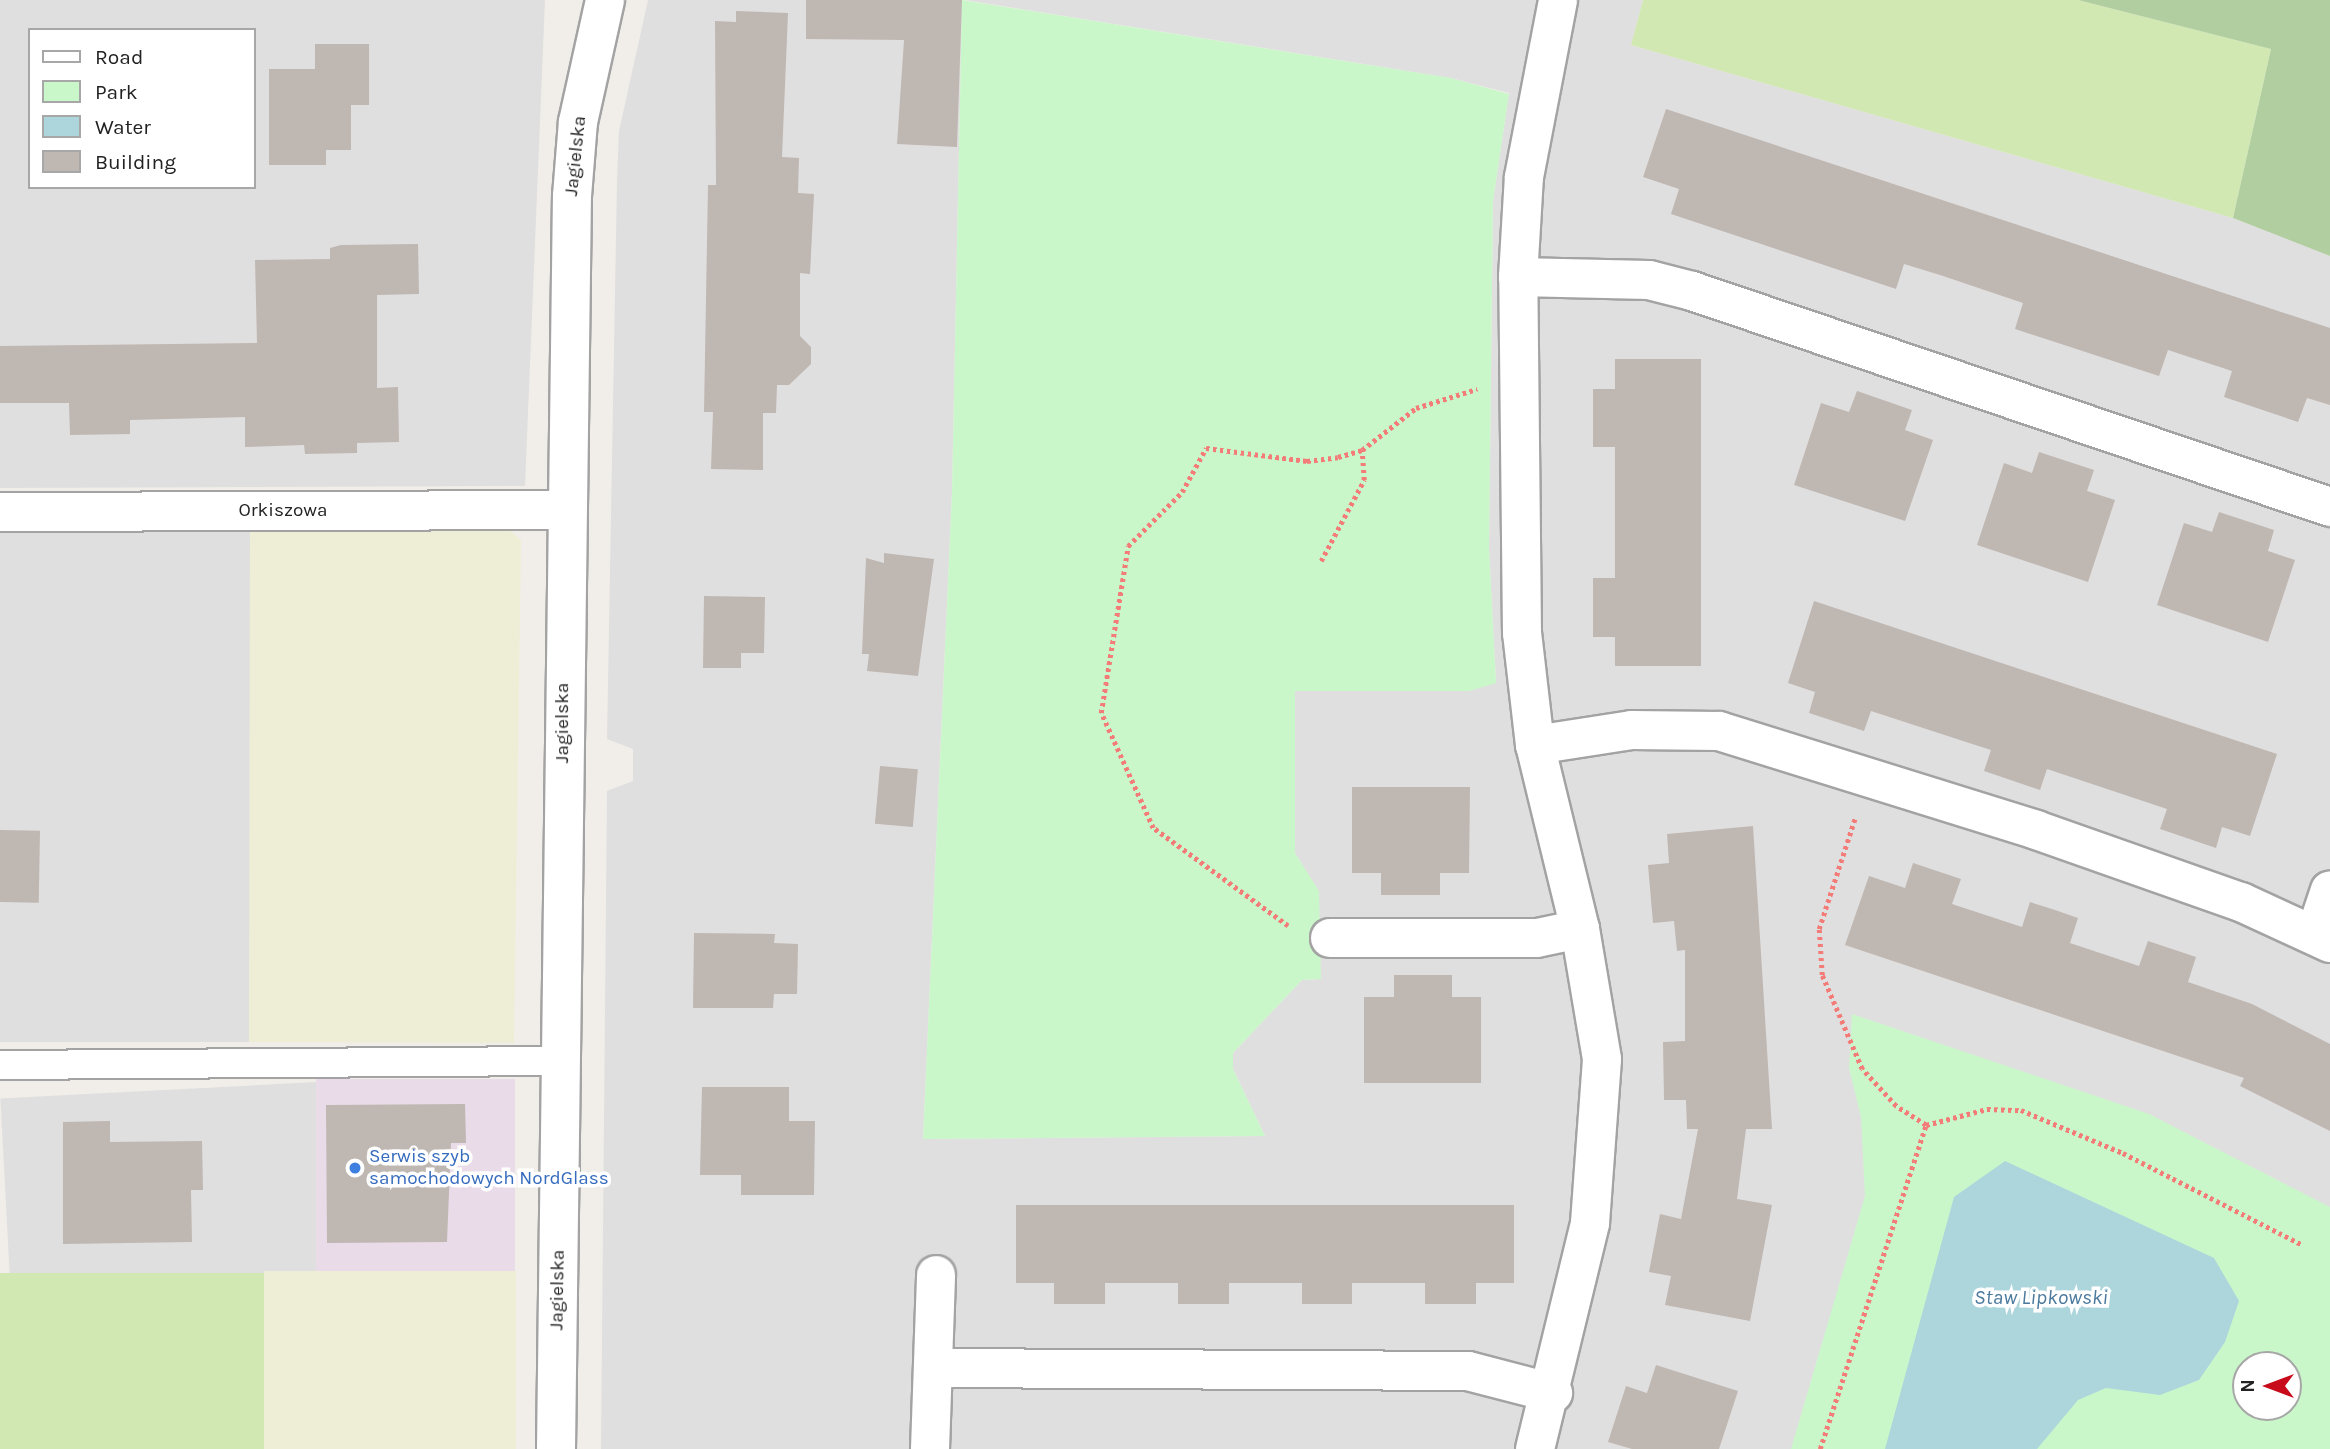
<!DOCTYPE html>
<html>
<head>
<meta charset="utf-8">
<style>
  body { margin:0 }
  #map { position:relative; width:2330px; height:1449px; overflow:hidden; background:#f1eee9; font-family:Karla,sans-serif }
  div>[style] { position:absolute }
  .residential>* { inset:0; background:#e0dfdf; transform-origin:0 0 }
  .industrial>* { inset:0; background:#eadbe8; transform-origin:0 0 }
  .farmland>* { inset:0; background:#eeeed6; transform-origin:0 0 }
  .grass>* { inset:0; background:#d1e8b3; transform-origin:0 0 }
  .forest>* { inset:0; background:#b1cea0 }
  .park>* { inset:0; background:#caf7ca }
  .water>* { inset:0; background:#acd5dc }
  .building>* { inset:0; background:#bfb7b2; transform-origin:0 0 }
  .path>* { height:4.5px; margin-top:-2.25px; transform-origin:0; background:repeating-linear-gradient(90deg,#f37c79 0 3.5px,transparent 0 7px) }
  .roads { filter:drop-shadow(2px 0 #a3a3a3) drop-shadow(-2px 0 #a3a3a3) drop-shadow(0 2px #a3a3a3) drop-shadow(0 -2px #a3a3a3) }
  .lane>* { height:28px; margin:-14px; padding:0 14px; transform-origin:14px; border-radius:14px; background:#fff }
  .street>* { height:38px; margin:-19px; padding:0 19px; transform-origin:19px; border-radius:19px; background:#fff }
  .dots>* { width:19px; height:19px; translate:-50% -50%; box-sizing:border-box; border:4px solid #fff; border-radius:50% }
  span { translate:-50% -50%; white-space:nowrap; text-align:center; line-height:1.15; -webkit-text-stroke:7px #fff; paint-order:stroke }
  .street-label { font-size:19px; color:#222 }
  .shop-label { font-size:19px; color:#366cbe }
  .left { translate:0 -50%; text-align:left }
  .water-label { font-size:21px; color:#4c7a9d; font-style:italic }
  .legend { position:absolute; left:28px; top:28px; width:228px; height:161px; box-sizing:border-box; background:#fff; border:2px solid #a7a7a7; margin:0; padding:9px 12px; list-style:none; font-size:21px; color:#222 }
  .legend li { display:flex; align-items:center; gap:14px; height:35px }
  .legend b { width:35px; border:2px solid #a7a7a7 }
  .north { position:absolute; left:2232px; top:1351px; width:70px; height:70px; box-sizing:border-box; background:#fff; border:2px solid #a7a7a7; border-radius:50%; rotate:270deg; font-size:19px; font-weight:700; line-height:28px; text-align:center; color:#222 }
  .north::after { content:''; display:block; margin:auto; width:24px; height:32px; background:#c80b1a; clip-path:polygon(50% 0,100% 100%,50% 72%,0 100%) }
</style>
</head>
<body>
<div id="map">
  <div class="residential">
    <div style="clip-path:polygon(evenodd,0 0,545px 0,525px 486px,0 488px,0 0,30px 30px,254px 30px,254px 187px,30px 187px,30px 30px)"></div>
    <div style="clip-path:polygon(evenodd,648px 0,962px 0,952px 492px,923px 1139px,1265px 1136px,1233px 1069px,1233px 1053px,1302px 980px,1320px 979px,1318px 891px,1295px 853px,1295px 691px,1469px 691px,1496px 682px,1489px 549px,1493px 201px,1509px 93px,1451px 78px,965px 0,1643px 0,1631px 45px,2233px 218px,2330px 256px,2330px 1449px,601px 1449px,607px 791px,633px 781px,633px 749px,607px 739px,617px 181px,619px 131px,648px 0,2246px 1365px,2288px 1365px,2288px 1407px,2246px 1407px,2246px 1365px)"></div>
    <div style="left:250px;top:531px;width:511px;height:250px;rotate:90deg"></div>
    <div style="left:316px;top:1082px;width:190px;height:316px;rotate:87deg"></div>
  </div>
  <div class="industrial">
    <div style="left:515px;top:1079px;width:192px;height:199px;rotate:90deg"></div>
  </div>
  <div class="farmland">
    <div style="clip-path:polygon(508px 529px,521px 540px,514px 1043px,249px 1042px,250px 531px)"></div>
    <div style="left:516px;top:1271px;width:178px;height:252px;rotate:90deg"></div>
  </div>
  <div class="grass">
    <div style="clip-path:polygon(1643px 0,2078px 0,2271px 49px,2233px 218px,1631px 45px)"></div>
    <div style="left:264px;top:1273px;width:176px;height:264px;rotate:90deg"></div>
  </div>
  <div class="forest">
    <div style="clip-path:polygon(2078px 0,2330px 0,2330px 256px,2233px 218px,2271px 49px)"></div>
  </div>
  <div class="park">
    <div style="clip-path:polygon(962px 0,1451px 78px,1509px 94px,1493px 201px,1489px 549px,1496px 683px,1469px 691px,1295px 691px,1295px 853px,1319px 891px,1321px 979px,1302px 980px,1233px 1053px,1233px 1069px,1265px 1136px,923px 1139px,952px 492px)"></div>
    <div style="clip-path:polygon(evenodd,1852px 1014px,2149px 1114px,2330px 1207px,2330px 1449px,1791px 1449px,1865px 1196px,1861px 1117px,1849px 1068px,1852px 1014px,2246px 1365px,2288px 1365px,2288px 1407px,2246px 1407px,2246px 1365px)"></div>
  </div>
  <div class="water">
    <div style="clip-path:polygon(2005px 1161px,2214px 1258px,2239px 1301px,2225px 1342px,2199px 1380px,2160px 1395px,2106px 1388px,2078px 1400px,2037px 1449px,1885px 1449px,1954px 1197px)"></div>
  </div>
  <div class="building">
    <div style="clip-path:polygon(806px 0,962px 0,957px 147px,897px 144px,904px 40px,806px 39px)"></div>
    <div style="clip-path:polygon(736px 11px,788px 13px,782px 157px,799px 158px,798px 193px,814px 194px,810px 274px,800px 273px,800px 336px,811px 347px,811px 364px,789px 385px,777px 385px,776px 413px,763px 413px,763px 470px,711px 469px,713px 412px,704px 412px,708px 185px,716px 185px,715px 21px,736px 22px)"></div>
    <div style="clip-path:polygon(315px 44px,369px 44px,369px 105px,351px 105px,351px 150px,326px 150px,326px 165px,269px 165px,269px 69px,315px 69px)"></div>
    <div style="clip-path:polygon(1666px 109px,2330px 328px,2330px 405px,2307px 398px,2298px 422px,2224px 397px,2232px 371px,2168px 350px,2159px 376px,2015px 329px,2023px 303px,1940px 275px,1904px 264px,1896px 289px,1671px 214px,1679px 189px,1643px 177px)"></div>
    <div style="clip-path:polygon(418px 244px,419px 294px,377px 295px,377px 388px,398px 387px,399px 442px,357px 443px,357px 453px,305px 454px,304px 445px,245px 447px,245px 417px,130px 420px,130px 434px,70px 435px,69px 403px,0 403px,0 346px,257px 343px,255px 260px,330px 259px,330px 248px,341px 245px)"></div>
    <div style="clip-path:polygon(1615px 359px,1701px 359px,1701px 666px,1615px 666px,1615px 637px,1593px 637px,1593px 578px,1615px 578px,1615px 447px,1593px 447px,1593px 389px,1615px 389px)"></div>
    <div style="clip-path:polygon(1857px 391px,1912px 410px,1905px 430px,1933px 440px,1905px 521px,1794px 485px,1821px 403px,1849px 412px)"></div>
    <div style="clip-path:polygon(2039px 452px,2094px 470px,2087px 491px,2115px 500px,2088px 582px,1977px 545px,2004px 463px,2032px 473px)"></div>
    <div style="clip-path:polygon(2219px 512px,2274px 530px,2268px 551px,2295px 560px,2268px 642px,2157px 605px,2184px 523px,2212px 532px)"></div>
    <div style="clip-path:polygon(884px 553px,934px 559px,918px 676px,867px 671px,869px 654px,862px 654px,866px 558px,884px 563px)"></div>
    <div style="clip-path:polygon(704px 596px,765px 597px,764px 653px,741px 653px,741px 668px,703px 668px)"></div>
    <div style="clip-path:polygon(1814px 601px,2277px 754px,2250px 836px,2222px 827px,2216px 848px,2160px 829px,2167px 809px,2047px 769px,2040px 790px,1984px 771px,1991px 750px,1963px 741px,1871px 711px,1864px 731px,1809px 713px,1815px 692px,1788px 683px)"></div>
    <div style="left:880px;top:766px;width:38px;height:58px;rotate:5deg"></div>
    <div style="clip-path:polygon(1352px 787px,1470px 787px,1469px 873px,1440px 873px,1440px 895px,1381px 895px,1381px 873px,1352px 873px)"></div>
    <div style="clip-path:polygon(1753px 826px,1772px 1129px,1746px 1129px,1737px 1199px,1772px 1205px,1750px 1321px,1665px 1305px,1671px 1276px,1649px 1272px,1660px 1214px,1681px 1219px,1698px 1129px,1687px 1129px,1686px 1100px,1664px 1100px,1663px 1042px,1685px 1041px,1685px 950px,1677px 951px,1674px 921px,1653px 923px,1648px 865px,1669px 863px,1667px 834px)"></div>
    <div style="left:0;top:830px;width:40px;height:72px;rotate:1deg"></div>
    <div style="clip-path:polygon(1913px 863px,1961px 879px,1952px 904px,2022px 927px,2030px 902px,2055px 910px,2078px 918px,2070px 943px,2139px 966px,2148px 941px,2196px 957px,2188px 982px,2252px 1004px,2330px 1044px,2330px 1131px,2240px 1086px,2244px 1078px,1845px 945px,1869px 876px,1905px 888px)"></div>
    <div style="clip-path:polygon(694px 933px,775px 934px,774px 943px,798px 944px,797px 994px,774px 994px,773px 1008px,693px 1008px)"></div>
    <div style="clip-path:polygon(1394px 975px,1452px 975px,1452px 997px,1481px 997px,1481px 1083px,1364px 1083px,1364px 997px,1394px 997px)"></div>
    <div style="clip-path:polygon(702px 1087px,789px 1087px,789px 1121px,815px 1121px,814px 1195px,741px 1195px,741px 1175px,700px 1175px)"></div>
    <div style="clip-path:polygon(465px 1104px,466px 1143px,451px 1143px,447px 1242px,327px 1243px,326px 1105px)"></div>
    <div style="clip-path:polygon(110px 1121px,110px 1142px,202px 1141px,203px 1190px,191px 1190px,192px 1242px,63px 1244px,63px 1122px)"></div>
    <div style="clip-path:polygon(1016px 1205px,1514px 1205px,1514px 1283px,1476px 1283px,1476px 1304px,1425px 1304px,1425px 1283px,1352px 1283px,1352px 1304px,1302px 1304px,1302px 1283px,1229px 1283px,1229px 1304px,1178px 1304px,1178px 1283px,1105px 1283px,1105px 1304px,1054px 1304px,1054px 1283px,1016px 1283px)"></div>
    <div style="clip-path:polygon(1656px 1365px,1738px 1391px,1719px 1449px,1632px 1449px,1608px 1442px,1626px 1386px,1647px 1393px)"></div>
  </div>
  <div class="path">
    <div style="left:1321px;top:561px;width:92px;rotate:-62deg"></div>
    <div style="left:1364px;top:480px;width:30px;rotate:-94deg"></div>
    <div style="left:1288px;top:926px;width:167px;rotate:-144deg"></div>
    <div style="left:1153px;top:828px;width:126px;rotate:-114.3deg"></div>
    <div style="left:1101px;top:713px;width:169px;rotate:-80.8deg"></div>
    <div style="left:1128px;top:546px;width:76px;rotate:-45deg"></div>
    <div style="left:1182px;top:492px;width:50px;rotate:-61.4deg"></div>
    <div style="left:1206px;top:448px;width:102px;rotate:7.3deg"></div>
    <div style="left:1307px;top:461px;width:31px;rotate:-7deg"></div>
    <div style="left:1338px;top:457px;width:25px;rotate:-16deg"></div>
    <div style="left:1362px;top:450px;width:68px;rotate:-37.9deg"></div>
    <div style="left:1416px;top:408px;width:64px;rotate:-17.3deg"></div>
    <div style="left:1926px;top:1125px;width:63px;rotate:-14.7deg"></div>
    <div style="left:1987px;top:1109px;width:34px;rotate:2deg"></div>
    <div style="left:2021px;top:1110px;width:111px;rotate:22.9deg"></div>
    <div style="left:2123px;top:1153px;width:202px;rotate:27.1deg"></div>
    <div style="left:1820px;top:1449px;width:341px;rotate:-71.9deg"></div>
    <div style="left:1926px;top:1125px;width:36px;rotate:-148deg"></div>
    <div style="left:1896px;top:1106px;width:50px;rotate:-132.6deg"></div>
    <div style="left:1862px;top:1069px;width:102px;rotate:-113.1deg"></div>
    <div style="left:1822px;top:975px;width:46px;rotate:-93.7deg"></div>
    <div style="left:1819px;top:929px;width:117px;rotate:-72deg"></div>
  </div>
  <div class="roads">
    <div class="lane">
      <div style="left:0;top:1065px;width:560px;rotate:-0.41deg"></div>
    </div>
    <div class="street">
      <div style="left:1518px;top:277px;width:131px;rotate:1.3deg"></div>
      <div style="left:1649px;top:280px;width:44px;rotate:14.3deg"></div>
      <div style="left:1692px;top:291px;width:674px;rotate:18.7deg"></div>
      <div style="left:0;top:512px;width:565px;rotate:-0.2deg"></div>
      <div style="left:1535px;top:745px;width:98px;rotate:-8.8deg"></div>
      <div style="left:1632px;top:730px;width:87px;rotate:0.7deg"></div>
      <div style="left:1719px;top:731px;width:332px;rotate:17.3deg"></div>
      <div style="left:2036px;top:830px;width:217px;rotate:19.4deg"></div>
      <div style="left:2241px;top:902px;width:98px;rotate:24.7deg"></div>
      <div style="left:2315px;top:935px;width:47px;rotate:-71.6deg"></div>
      <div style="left:1330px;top:938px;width:207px"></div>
      <div style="left:1537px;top:938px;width:44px;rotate:-11.8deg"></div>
      <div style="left:933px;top:1368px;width:535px;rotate:0.32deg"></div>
      <div style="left:1468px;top:1371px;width:88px;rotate:14.5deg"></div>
      <div style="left:556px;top:1449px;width:1253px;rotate:-89.27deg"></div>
      <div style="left:572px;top:196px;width:74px;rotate:-85.4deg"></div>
      <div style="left:578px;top:122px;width:125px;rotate:-77.5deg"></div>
      <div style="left:930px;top:1449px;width:174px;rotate:-88deg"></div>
      <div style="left:1535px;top:1449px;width:233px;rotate:-76.3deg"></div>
      <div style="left:1590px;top:1223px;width:164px;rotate:-85.8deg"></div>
      <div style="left:1602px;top:1059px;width:132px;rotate:-99.6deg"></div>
      <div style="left:1580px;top:929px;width:189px;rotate:-103.7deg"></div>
      <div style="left:1535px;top:745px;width:113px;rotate:-96.6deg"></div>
      <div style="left:1522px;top:633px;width:356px;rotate:-90.6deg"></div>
      <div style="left:1518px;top:277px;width:100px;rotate:-86.6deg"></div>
      <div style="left:1524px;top:177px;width:180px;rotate:-79.1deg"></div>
    </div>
  </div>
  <div class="dots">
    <div style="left:355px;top:1168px;background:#3f7fe0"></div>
  </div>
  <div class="street-label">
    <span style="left:576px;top:156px;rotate:-84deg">Jagielska</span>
    <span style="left:283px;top:511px">Orkiszowa</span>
    <span style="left:563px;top:723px;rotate:-90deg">Jagielska</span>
    <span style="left:558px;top:1290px;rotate:-89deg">Jagielska</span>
  </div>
  <div class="shop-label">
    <span class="left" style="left:369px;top:1168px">Serwis szyb<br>samochodowych NordGlass</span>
  </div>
  <div class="water-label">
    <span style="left:2041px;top:1297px">Staw Lipkowski</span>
  </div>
  <ul class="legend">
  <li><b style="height:9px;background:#fff"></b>Road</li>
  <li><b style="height:19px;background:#caf7ca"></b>Park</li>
  <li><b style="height:19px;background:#acd5dc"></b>Water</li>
  <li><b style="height:19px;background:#bfb7b2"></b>Building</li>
  </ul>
  <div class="north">N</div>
</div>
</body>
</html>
